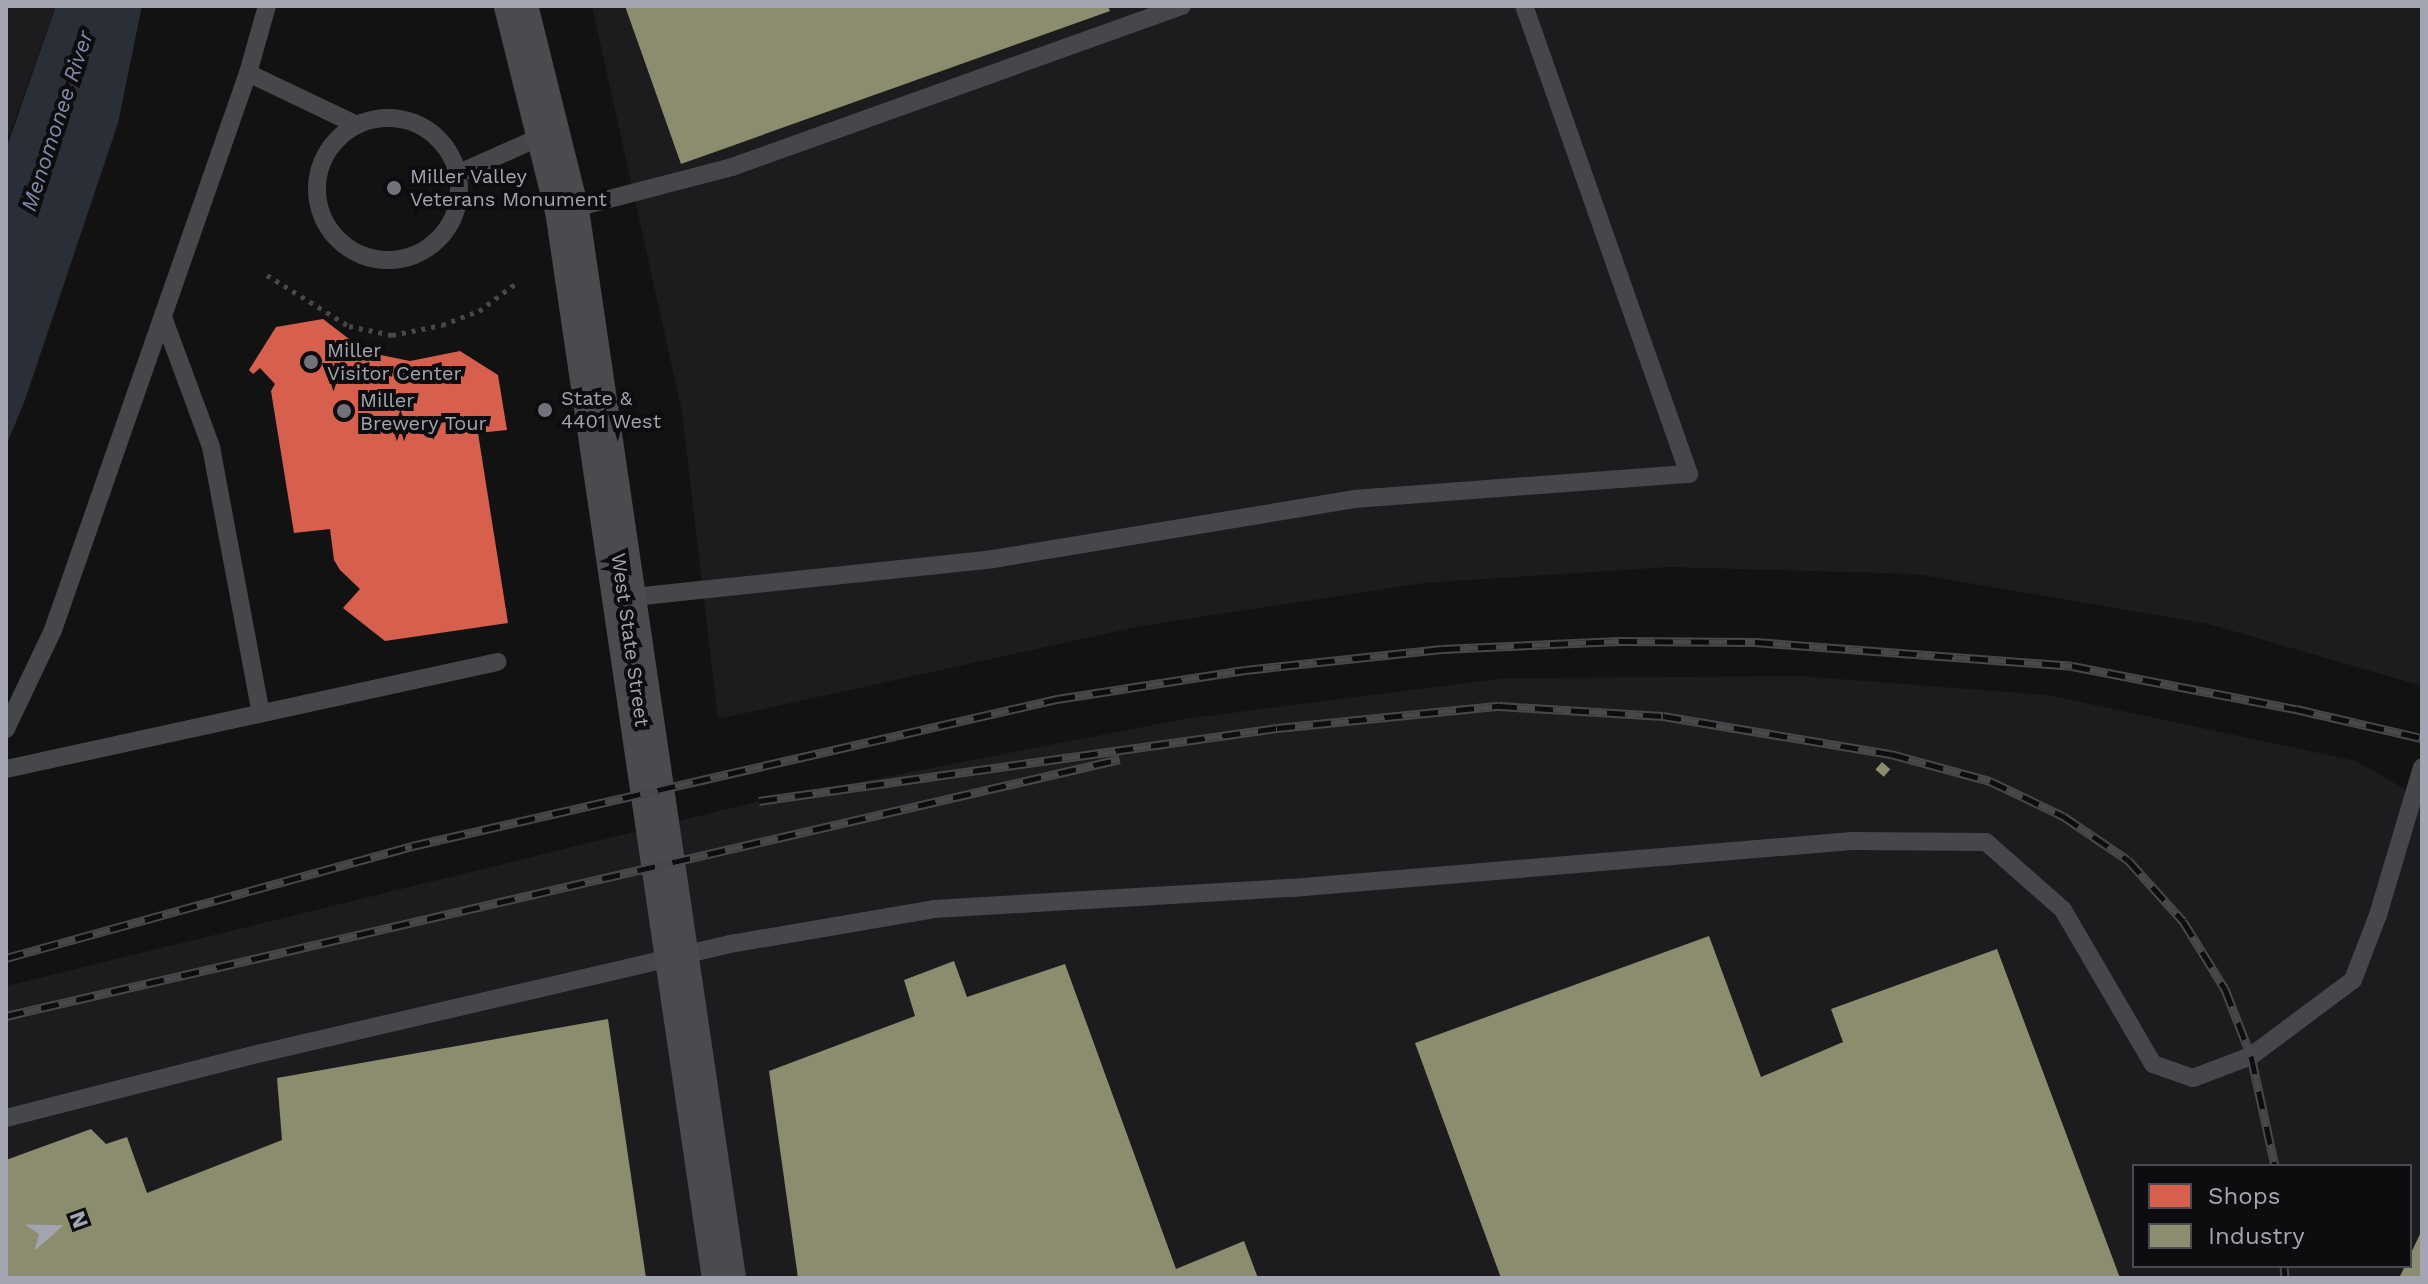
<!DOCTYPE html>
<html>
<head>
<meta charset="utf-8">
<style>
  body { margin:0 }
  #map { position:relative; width:2428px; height:1284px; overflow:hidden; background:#121212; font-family:"Work Sans",sans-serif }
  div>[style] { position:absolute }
  .built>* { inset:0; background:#1c1c1e }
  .water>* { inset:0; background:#2a2e36 }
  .shops>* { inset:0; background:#d6604d }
  .industry>* { inset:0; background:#8c8c6e; transform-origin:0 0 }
  .path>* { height:5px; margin-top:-2.5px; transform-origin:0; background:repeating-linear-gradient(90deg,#48484c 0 4px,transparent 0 10px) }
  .service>* { height:18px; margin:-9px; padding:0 9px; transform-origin:9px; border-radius:9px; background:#46474b }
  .service>.ring { margin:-9px; padding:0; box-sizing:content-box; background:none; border:18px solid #46474b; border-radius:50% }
  .secondary>* { height:44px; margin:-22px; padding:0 22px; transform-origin:22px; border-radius:22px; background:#4a4b4f }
  .rail>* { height:9px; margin-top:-4.5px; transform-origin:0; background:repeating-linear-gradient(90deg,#0d0c0e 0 18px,#48484b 0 36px); box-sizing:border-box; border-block:2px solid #48484b }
  .dots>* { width:22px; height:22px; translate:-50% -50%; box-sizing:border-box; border:4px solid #0d0c0e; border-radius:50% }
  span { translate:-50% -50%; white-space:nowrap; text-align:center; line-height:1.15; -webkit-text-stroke:8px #0d0c0e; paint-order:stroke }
  .poi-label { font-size:20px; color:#a4a5b2 }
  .left { translate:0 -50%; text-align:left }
  .street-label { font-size:20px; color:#a4a5b2 }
  .water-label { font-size:22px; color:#7e8baa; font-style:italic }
  .frame { position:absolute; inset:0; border:8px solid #a4a5b2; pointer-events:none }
  .legend { position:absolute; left:2132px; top:1164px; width:280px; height:104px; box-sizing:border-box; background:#0d0c0e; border:2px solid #494950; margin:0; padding:10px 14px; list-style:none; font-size:24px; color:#a4a5b2 }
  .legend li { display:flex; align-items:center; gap:16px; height:40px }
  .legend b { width:40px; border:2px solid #494950 }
  .north { position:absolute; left:16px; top:1188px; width:80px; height:80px; -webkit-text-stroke:6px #0d0c0e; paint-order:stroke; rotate:70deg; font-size:22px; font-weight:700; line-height:32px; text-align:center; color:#a4a5b2 }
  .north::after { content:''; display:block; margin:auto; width:28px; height:36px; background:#a4a5b2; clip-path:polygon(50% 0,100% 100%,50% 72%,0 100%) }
</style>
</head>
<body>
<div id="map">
  <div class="built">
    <div style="clip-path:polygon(6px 6px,56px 6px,6px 144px)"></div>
    <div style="clip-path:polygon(592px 6px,2422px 6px,2422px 686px,2209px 624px,1916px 574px,1670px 567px,1424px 583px,1141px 626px,718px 719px,682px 412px)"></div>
    <div style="clip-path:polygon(evenodd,1800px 676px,2048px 695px,2356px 761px,2422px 799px,2422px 1278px,6px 1278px,6px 986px,756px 802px,1184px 719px,1506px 678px,1800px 676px,2134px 1166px,2410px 1166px,2410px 1266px,2134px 1266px,2134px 1166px)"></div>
  </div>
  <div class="water">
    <div style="clip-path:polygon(56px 6px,142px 6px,118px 123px,25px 400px,6px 446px,6px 149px)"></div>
  </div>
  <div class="shops">
    <div style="clip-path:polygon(323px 319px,366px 352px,410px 361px,460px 351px,498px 375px,507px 430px,478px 433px,508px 623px,385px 641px,343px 608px,360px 589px,340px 570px,334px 560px,330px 529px,294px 533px,271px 391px,275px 384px,260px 368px,253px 374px,249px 370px,276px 327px)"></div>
  </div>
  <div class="industry">
    <div style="clip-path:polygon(625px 6px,1108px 6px,1110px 11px,681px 164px)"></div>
    <div style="left:1882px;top:762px;width:11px;height:10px;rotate:41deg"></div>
    <div style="clip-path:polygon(1709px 936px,1761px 1077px,1843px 1042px,1831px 1009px,1997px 949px,2120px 1278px,1501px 1278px,1415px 1043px)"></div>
    <div style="clip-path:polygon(954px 961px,967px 997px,1065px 964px,1176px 1269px,1244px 1241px,1258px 1278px,798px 1278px,769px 1071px,915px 1016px,904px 980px)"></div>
    <div style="clip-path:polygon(608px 1019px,646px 1278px,6px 1278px,6px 1160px,91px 1129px,106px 1144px,127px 1137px,147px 1193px,282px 1140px,277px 1078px)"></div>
    <div style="clip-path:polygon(2422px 1230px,2422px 1278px,2399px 1278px,2405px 1266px,2410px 1266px,2410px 1255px)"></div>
  </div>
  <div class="path">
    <div style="left:267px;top:275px;width:97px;rotate:31.9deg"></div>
    <div style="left:349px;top:326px;width:44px;rotate:11.8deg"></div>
    <div style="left:392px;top:335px;width:51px;rotate:-11.3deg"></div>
    <div style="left:442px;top:325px;width:40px;rotate:-21deg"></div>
    <div style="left:479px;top:311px;width:45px;rotate:-36.9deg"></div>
  </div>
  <div class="service">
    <div style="left:248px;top:73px;width:121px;rotate:25.5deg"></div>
    <div class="ring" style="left:317px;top:118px;width:124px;height:124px"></div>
    <div style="left:457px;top:174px;width:98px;rotate:-24deg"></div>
    <div style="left:567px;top:210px;width:171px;rotate:-14.6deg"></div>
    <div style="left:732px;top:167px;width:478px;rotate:-19.7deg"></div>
    <div style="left:163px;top:317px;width:139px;rotate:69.7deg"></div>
    <div style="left:211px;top:447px;width:271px;rotate:79.4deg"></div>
    <div style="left:624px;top:598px;width:371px;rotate:-6deg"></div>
    <div style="left:993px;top:559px;width:366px;rotate:-9.4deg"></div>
    <div style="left:1354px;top:499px;width:336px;rotate:-4.3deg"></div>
    <div style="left:1689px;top:474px;width:496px;rotate:-109.4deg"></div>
    <div style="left:6px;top:729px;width:110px;rotate:-64.6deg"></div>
    <div style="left:53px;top:630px;width:590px;rotate:-70.71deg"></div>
    <div style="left:248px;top:73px;width:70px;rotate:-74.2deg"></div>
    <div style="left:6px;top:769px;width:503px;rotate:-12.29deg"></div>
    <div style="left:6px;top:1118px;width:255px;rotate:-14.3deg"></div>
    <div style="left:253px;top:1055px;width:490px;rotate:-13.1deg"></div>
    <div style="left:730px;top:944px;width:207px;rotate:-9.7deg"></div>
    <div style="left:934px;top:909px;width:359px;rotate:-3.4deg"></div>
    <div style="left:1292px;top:888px;width:562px;rotate:-4.8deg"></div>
    <div style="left:1852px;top:841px;width:134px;rotate:0.4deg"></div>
    <div style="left:1986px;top:842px;width:103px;rotate:41.4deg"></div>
    <div style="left:2063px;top:910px;width:178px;rotate:59.7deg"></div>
    <div style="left:2153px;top:1064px;width:42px;rotate:19.3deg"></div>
    <div style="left:2193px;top:1078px;width:62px;rotate:-20.8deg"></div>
    <div style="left:2251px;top:1056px;width:127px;rotate:-36.7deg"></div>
    <div style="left:2353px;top:980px;width:70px;rotate:-69deg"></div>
    <div style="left:2378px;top:915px;width:154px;rotate:-73.4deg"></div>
  </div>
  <div class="secondary">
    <div style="left:516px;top:6px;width:210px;rotate:76deg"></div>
    <div style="left:567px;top:210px;width:1079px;rotate:81.64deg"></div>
  </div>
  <div class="rail">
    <div style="left:759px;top:801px;width:523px;rotate:-8.02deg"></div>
    <div style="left:1277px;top:728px;width:223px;rotate:-5.7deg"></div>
    <div style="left:1499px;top:706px;width:164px;rotate:3.5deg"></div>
    <div style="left:1663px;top:716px;width:231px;rotate:9.5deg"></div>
    <div style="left:1891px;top:754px;width:103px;rotate:15.3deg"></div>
    <div style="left:1990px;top:781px;width:81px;rotate:25.6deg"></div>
    <div style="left:2063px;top:816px;width:78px;rotate:34.1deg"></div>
    <div style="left:2128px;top:860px;width:82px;rotate:48deg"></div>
    <div style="left:2183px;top:921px;width:80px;rotate:58.3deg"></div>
    <div style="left:2225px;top:989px;width:72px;rotate:68.8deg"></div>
    <div style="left:2251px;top:1056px;width:113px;rotate:77.7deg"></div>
    <div style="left:6px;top:958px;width:421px;rotate:-15.4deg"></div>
    <div style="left:412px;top:846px;width:662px;rotate:-12.84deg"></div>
    <div style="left:1057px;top:699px;width:190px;rotate:-8.8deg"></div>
    <div style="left:1245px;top:670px;width:198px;rotate:-6.1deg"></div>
    <div style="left:1442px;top:649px;width:177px;rotate:-2.6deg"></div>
    <div style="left:1619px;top:641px;width:136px;rotate:0.4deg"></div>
    <div style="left:1755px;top:642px;width:318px;rotate:4.3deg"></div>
    <div style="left:2072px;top:666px;width:228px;rotate:10.9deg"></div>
    <div style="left:2296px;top:709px;width:129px;rotate:13deg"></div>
    <div style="left:6px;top:1016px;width:1143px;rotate:-12.99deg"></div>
    <div style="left:2284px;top:1266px;width:12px;rotate:85deg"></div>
  </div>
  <div class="dots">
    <div style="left:394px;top:188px;background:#71727a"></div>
    <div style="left:311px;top:362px;background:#71727a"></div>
    <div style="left:545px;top:410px;background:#71727a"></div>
    <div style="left:344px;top:411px;background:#71727a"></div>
  </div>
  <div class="poi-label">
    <span class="left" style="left:410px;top:188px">Miller Valley<br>Veterans Monument</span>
    <span class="left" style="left:327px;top:362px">Miller<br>Visitor Center</span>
    <span class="left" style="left:561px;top:410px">State &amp;<br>4401 West</span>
    <span class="left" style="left:360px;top:412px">Miller<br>Brewery Tour</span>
  </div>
  <div class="street-label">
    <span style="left:630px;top:640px;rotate:82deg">West State Street</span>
  </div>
  <div class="water-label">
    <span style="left:57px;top:121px;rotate:-72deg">Menomonee River</span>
  </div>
  <div class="frame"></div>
  <ul class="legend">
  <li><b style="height:22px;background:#d6604d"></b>Shops</li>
  <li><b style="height:22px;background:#8c8c6e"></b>Industry</li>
  </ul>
  <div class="north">N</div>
</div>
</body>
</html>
